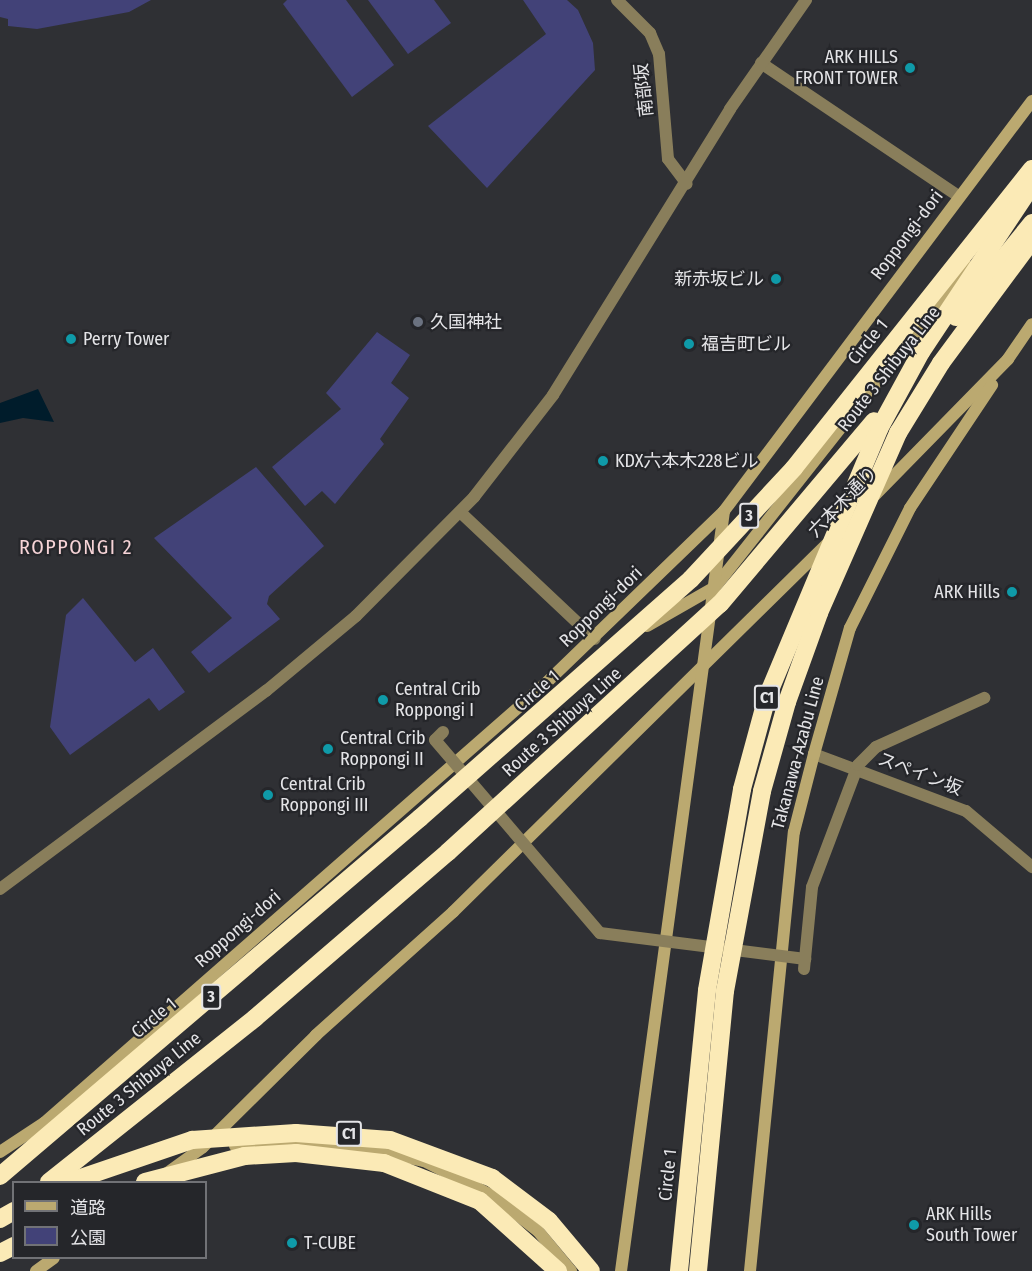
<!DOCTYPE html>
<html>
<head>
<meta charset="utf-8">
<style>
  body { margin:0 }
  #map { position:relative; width:1032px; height:1271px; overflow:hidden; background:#2f3034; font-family:"Fira Sans Condensed","Noto Sans JP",sans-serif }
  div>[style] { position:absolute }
  .green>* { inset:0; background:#424278 }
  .water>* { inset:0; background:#001c2b }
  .minor>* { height:12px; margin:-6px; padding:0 6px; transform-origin:6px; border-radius:6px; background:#897e5b }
  .tertiary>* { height:12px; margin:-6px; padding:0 6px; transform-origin:6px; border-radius:6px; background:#897e5b }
  .secondary>* { height:12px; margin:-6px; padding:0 6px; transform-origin:6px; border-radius:6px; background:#bba970 }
  .motorway>* { height:18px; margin:-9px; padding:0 9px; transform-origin:9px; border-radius:9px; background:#fbeab6 }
  .pedestrian-bridge>* { height:12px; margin:-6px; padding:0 6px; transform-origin:6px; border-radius:6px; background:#897e5b }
  .motorway-bridge>* { height:18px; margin:-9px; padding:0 9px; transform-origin:9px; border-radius:9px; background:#fbeab6 }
  .dots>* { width:16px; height:16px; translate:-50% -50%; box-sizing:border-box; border:3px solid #25262a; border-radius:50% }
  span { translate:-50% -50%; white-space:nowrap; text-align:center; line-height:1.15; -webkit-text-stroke:4.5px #25262a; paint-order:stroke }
  .shield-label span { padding:2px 4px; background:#25262a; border:2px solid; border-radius:4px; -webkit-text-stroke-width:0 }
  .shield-label { font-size:16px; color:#e4e4e7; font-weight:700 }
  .poi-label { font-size:18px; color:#e4e4e7 }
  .right { translate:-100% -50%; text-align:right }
  .left { translate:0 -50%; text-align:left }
  .street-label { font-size:18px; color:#e4e4e7 }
  .neighbourhood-label { font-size:20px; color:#f7d4d7; letter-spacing:1.5px }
  .legend { position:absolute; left:12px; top:1181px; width:195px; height:78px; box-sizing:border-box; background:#25262a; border:2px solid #717276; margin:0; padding:8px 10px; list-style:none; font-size:18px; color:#e4e4e7 }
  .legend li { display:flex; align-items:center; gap:12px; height:30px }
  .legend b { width:30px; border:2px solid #717276 }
</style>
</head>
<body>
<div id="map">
  <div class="green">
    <div style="clip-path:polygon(0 0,151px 0,129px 12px,37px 29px,8px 26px,8px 19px,0 17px)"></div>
    <div style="clip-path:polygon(287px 0,346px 0,394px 65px,352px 97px,283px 4px)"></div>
    <div style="clip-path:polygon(368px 0,434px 0,451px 23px,408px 54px)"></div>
    <div style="clip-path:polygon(523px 0,567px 0,578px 10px,593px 43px,595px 70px,487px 188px,428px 126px,546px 34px)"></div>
    <div style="clip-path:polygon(377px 332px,410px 355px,391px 383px,409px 398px,380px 439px,384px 444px,335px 504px,322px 491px,305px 506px,272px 467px,341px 409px,326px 393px)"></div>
    <div style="clip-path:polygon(256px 467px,324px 546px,269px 596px,267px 604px,280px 619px,209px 673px,191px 652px,232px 618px,154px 538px)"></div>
    <div style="clip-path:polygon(83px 598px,135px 662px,153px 648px,185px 692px,159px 711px,149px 698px,70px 755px,50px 727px,66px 615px)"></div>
  </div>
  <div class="water">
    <div style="clip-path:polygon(38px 389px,54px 422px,23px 418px,0 423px,0 403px)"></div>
  </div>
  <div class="minor">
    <div style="left:617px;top:0;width:47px;rotate:45deg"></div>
    <div style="left:650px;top:33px;width:23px;rotate:67deg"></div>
    <div style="left:659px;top:54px;width:105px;rotate:85.1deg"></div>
    <div style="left:668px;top:159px;width:31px;rotate:53deg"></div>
    <div style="left:761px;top:63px;width:238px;rotate:34deg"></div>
    <div style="left:460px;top:512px;width:185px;rotate:43.3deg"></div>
    <div style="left:0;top:889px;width:332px;rotate:-36.7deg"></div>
    <div style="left:266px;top:691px;width:117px;rotate:-39.8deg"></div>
    <div style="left:356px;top:616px;width:168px;rotate:-45.2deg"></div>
    <div style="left:474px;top:497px;width:129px;rotate:-52.2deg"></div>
    <div style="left:553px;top:395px;width:336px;rotate:-58.2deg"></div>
    <div style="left:730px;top:109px;width:133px;rotate:-55.1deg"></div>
  </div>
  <div class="tertiary">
    <div style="left:814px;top:754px;width:162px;rotate:20.6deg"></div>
    <div style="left:966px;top:811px;width:87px;rotate:40.3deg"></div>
  </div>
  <div class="secondary">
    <div style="left:875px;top:495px;width:190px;rotate:-45.6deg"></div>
    <div style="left:1008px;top:359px;width:42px;rotate:-55.6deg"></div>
    <div style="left:647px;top:626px;width:78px;rotate:-29.8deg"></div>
    <div style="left:715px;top:587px;width:408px;rotate:-51.7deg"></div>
    <div style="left:235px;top:1146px;width:114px;rotate:-0.5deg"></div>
    <div style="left:349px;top:1145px;width:77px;rotate:12deg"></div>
    <div style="left:424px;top:1161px;width:77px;rotate:26.9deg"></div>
    <div style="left:493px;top:1196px;width:57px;rotate:37.9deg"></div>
    <div style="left:538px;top:1231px;width:52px;rotate:50.5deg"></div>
    <div style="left:0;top:1152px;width:53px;rotate:-33.4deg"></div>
    <div style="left:44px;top:1123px;width:665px;rotate:-41.22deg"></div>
    <div style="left:544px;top:685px;width:250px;rotate:-44deg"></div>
    <div style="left:724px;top:511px;width:513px;rotate:-53.09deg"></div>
    <div style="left:167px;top:1173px;width:44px;rotate:-35.8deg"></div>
    <div style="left:203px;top:1147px;width:159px;rotate:-44.7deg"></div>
    <div style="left:316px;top:1035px;width:184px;rotate:-41.9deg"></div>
    <div style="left:453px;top:912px;width:525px;rotate:-44.54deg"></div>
    <div style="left:36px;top:1271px;width:22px;rotate:-36deg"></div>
    <div style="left:621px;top:1271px;width:767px;rotate:-82.28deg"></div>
    <div style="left:750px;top:1271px;width:441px;rotate:-84.3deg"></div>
    <div style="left:794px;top:832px;width:81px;rotate:-75.6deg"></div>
    <div style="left:814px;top:754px;width:131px;rotate:-74.1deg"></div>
    <div style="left:850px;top:628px;width:134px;rotate:-63.4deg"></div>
    <div style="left:910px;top:508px;width:148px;rotate:-56.3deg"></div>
  </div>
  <div class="motorway">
    <div style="left:0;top:1176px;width:552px;rotate:-40.44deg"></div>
    <div style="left:49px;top:1182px;width:263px;rotate:-38.5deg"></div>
    <div style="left:255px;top:1018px;width:255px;rotate:-40.7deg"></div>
    <div style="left:0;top:1253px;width:16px;rotate:-27deg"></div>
  </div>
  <div class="pedestrian-bridge">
    <div style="left:443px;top:732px;width:11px;rotate:135deg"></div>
    <div style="left:435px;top:740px;width:254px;rotate:49.5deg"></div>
    <div style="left:600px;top:933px;width:207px;rotate:7.2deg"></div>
    <div style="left:804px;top:969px;width:82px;rotate:-84.4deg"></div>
    <div style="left:812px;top:887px;width:130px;rotate:-69.3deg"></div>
    <div style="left:858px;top:765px;width:25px;rotate:-45deg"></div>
    <div style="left:876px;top:747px;width:119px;rotate:-24.4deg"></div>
  </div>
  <div class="motorway-bridge">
    <div style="left:956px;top:317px;width:121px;rotate:-51deg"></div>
    <div style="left:420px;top:818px;width:361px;rotate:-41.4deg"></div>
    <div style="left:691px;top:579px;width:151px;rotate:-47.1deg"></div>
    <div style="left:794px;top:468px;width:382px;rotate:-51.5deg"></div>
    <div style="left:448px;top:852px;width:368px;rotate:-42.4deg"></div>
    <div style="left:720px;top:604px;width:239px;rotate:-49.9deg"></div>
    <div style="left:69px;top:1182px;width:130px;rotate:-18.9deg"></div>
    <div style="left:192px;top:1140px;width:104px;rotate:-3.9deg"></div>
    <div style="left:296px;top:1133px;width:94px;rotate:4.3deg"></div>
    <div style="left:390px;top:1140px;width:109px;rotate:20.4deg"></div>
    <div style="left:492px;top:1178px;width:71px;rotate:37deg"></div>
    <div style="left:549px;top:1221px;width:65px;rotate:50deg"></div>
    <div style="left:145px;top:1182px;width:103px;rotate:-14.6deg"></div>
    <div style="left:245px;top:1156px;width:51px;rotate:-3.4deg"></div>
    <div style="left:296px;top:1153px;width:89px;rotate:6.5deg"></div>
    <div style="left:384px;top:1163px;width:103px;rotate:21.6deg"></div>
    <div style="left:480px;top:1201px;width:105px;rotate:41.9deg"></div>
    <div style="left:0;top:1219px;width:16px;rotate:-30deg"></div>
    <div style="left:679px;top:1271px;width:282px;rotate:-84.3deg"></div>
    <div style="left:707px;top:990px;width:204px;rotate:-80.1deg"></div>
    <div style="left:742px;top:789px;width:95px;rotate:-74.8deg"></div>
    <div style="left:767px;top:697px;width:290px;rotate:-67.3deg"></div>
    <div style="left:879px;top:429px;width:88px;rotate:-61.4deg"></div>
    <div style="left:921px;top:352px;width:201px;rotate:-56.4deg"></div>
    <div style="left:698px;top:1271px;width:281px;rotate:-84.5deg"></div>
    <div style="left:725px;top:991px;width:203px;rotate:-79.5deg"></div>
    <div style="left:762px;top:791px;width:92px;rotate:-74.3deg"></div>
    <div style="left:787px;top:702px;width:95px;rotate:-70.2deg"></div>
    <div style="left:819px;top:613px;width:197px;rotate:-66.3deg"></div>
    <div style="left:898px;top:433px;width:82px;rotate:-58.4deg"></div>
    <div style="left:941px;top:363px;width:153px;rotate:-53.5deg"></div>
  </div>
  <div class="dots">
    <div style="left:910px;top:68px;background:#0f9aa8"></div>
    <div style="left:776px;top:279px;background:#0f9aa8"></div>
    <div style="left:418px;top:322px;background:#6b7280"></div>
    <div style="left:71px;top:339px;background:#0f9aa8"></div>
    <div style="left:689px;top:344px;background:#0f9aa8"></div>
    <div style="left:603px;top:461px;background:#0f9aa8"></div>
    <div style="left:1012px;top:592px;background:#0f9aa8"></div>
    <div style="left:383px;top:700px;background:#0f9aa8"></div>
    <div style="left:328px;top:749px;background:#0f9aa8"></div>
    <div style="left:268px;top:795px;background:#0f9aa8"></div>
    <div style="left:914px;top:1225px;background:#0f9aa8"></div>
    <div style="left:292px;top:1243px;background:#0f9aa8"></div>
  </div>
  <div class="shield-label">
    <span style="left:749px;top:516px">3</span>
    <span style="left:767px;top:698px">C1</span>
    <span style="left:211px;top:997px">3</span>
    <span style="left:349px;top:1134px">C1</span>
  </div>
  <div class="poi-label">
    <span class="right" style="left:898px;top:68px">ARK HILLS<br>FRONT TOWER</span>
    <span class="right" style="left:764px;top:279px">新赤坂ビル</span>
    <span class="left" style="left:430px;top:322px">久国神社</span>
    <span class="left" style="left:83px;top:339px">Perry Tower</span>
    <span class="left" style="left:701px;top:344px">福吉町ビル</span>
    <span class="left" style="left:615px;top:461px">KDX六本木228ビル</span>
    <span class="right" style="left:1000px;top:592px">ARK Hills</span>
    <span class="left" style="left:395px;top:700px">Central Crib<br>Roppongi I</span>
    <span class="left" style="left:340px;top:749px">Central Crib<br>Roppongi II</span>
    <span class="left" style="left:280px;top:795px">Central Crib<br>Roppongi III</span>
    <span class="left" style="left:926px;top:1225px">ARK Hills<br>South Tower</span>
    <span class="left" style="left:304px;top:1243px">T-CUBE</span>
  </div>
  <div class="street-label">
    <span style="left:644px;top:90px;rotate:-96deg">南部坂</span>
    <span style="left:907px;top:235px;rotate:-53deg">Roppongi-dori</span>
    <span style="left:868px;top:342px;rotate:-51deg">Circle 1</span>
    <span style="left:889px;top:369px;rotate:-52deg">Route 3 Shibuya Line</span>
    <span style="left:843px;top:502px;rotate:-46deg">六本木通り</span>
    <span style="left:601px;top:607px;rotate:-44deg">Roppongi-dori</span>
    <span style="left:537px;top:691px;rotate:-41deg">Circle 1</span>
    <span style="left:562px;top:722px;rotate:-42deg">Route 3 Shibuya Line</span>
    <span style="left:798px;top:753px;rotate:-75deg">Takanawa-Azabu Line</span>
    <span style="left:920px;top:774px;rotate:21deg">スペイン坂</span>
    <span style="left:238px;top:929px;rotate:-41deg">Roppongi-dori</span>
    <span style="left:154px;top:1018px;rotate:-40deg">Circle 1</span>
    <span style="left:139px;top:1084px;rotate:-39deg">Route 3 Shibuya Line</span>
    <span style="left:668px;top:1175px;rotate:-84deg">Circle 1</span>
  </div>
  <div class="neighbourhood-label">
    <span style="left:76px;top:547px">ROPPONGI 2</span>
  </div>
  <ul class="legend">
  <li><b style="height:8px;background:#bba970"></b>道路</li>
  <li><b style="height:16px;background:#424278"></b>公園</li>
  </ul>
</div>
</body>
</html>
